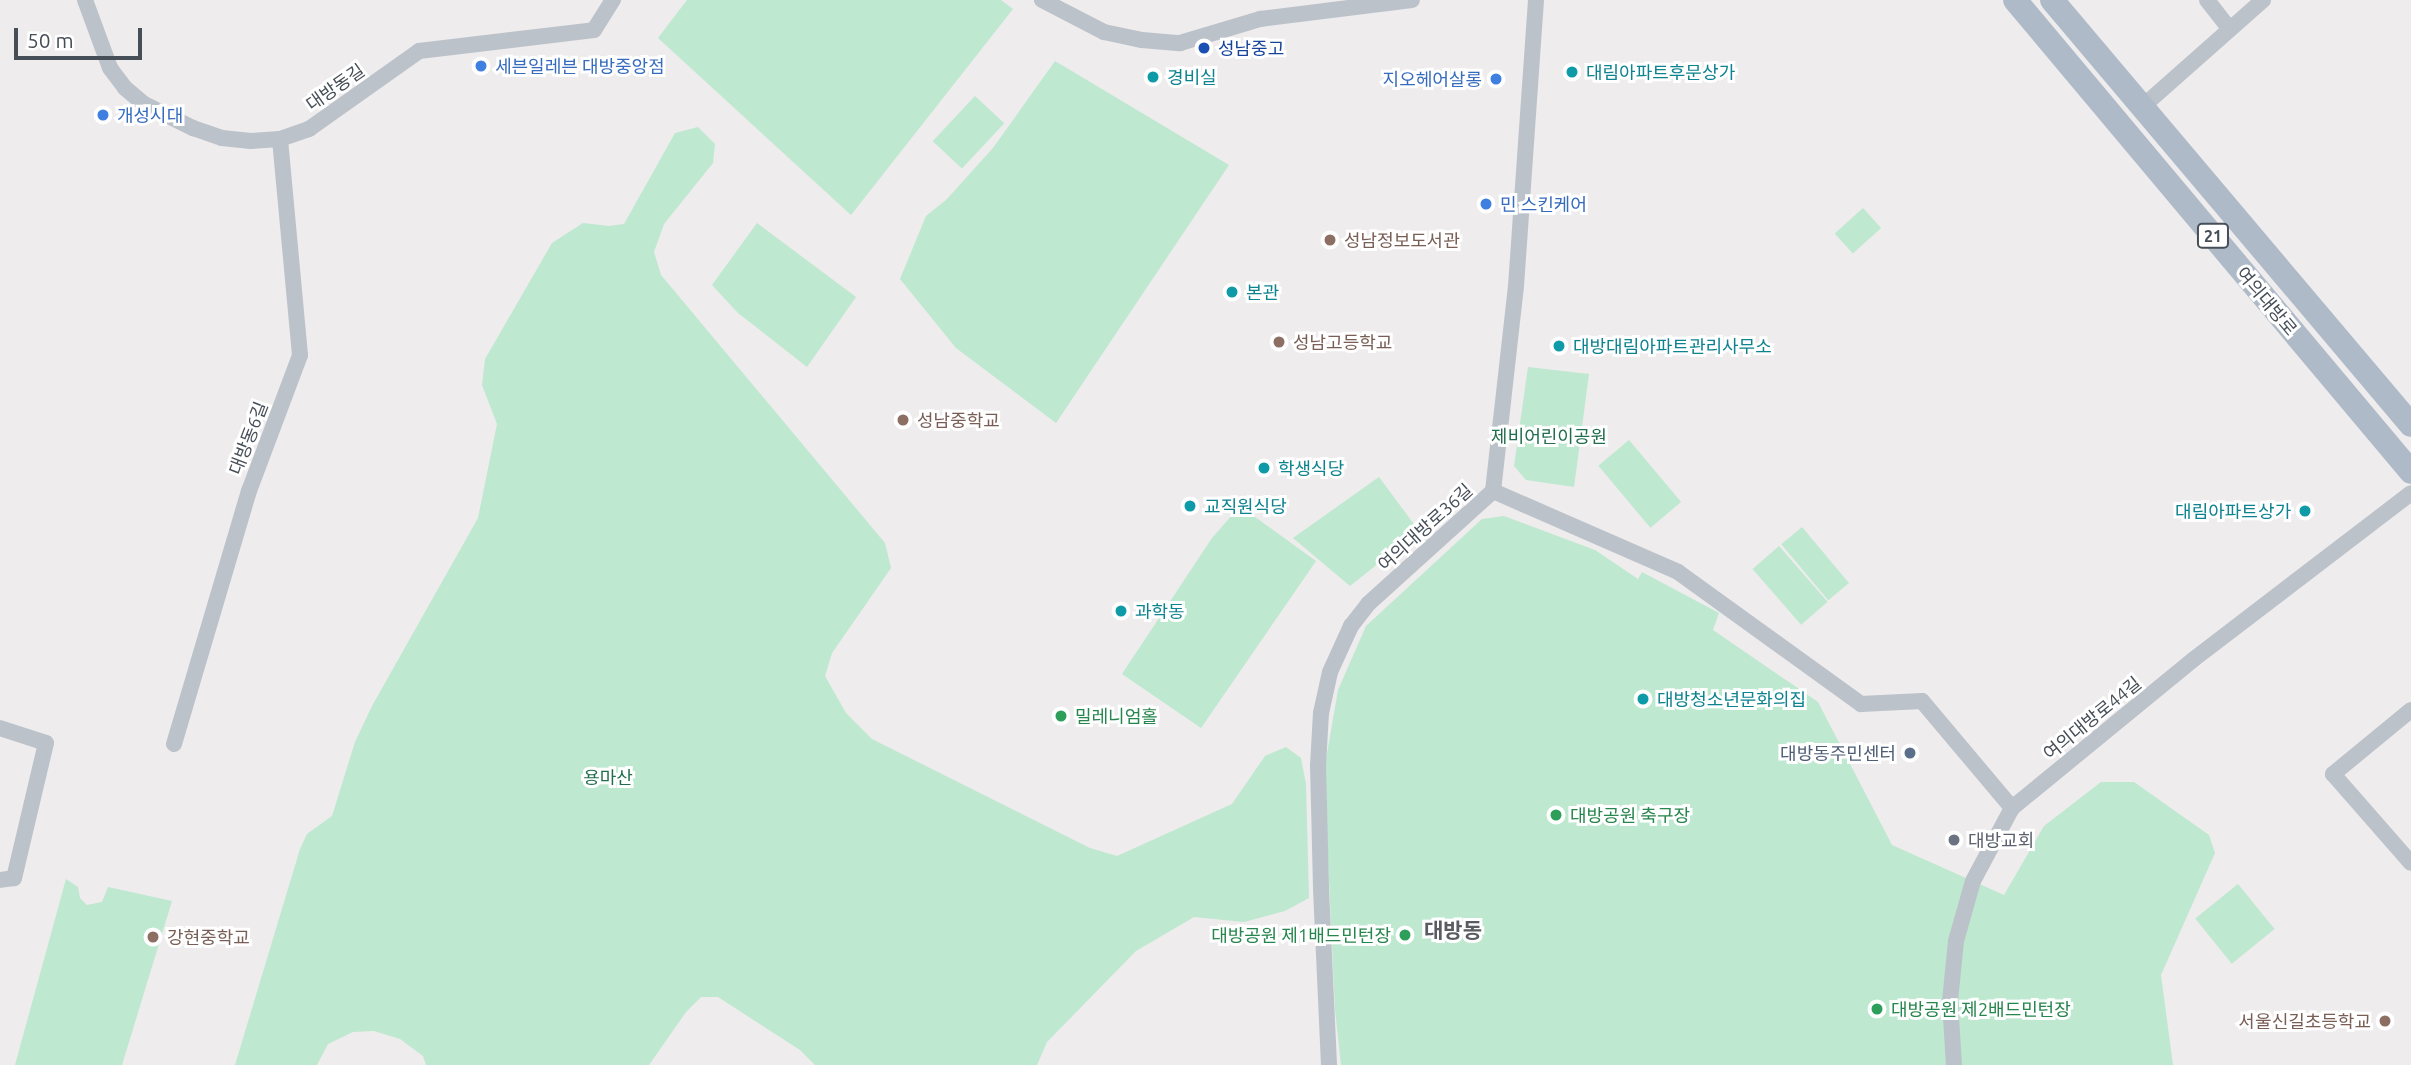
<!DOCTYPE html>
<html>
<head>
<meta charset="utf-8">
<style>
  body { margin:0 }
  #map { position:relative; width:2411px; height:1065px; overflow:hidden; background:#eeecec; font-family:Ubuntu,"Noto Sans KR",sans-serif }
  div>[style] { position:absolute }
  .green>* { inset:0; background:#bee8d0; transform-origin:0 0 }
  .street>* { height:16px; margin:-8px; padding:0 8px; transform-origin:8px; border-radius:8px; background:#bcc2ca }
  .primary>* { height:24px; margin:-12px; padding:0 12px; transform-origin:12px; border-radius:12px; background:#aebac8 }
  .dots>* { width:19px; height:19px; translate:-50% -50%; box-sizing:border-box; border:4px solid #fff; border-radius:50% }
  span { translate:-50% -50%; white-space:nowrap; text-align:center; line-height:1.15; -webkit-text-stroke:6px #fff; paint-order:stroke }
  .shield-label span { padding:2px 5px; background:#fff; border:2px solid; border-radius:5px; -webkit-text-stroke-width:0 }
  .shield-label { font-size:16px; color:#464e57; font-weight:700 }
  .transit-label { font-size:18px; color:#164399 }
  .left { translate:0 -50%; text-align:left }
  .shop-label { font-size:18px; color:#366cbe }
  .right { translate:-100% -50%; text-align:right }
  .culture-label { font-size:18px; color:#0d838f }
  .street-label { font-size:18px; color:#464e57 }
  .education-label { font-size:18px; color:#785e54 }
  .park-label { font-size:18px; color:#216e4c }
  .leisure-label { font-size:18px; color:#27864d }
  .service-label { font-size:18px; color:#4e5e75 }
  .worship-label { font-size:18px; color:#5b616d }
  .quarter-label { font-size:21px; color:#595c60; font-weight:700 }
  .scale { position:absolute; left:14px; top:28px; width:128px; height:32px; box-sizing:border-box; border:4px solid #464e57; border-top:0; padding-left:9px; font-size:21px; line-height:24px; white-space:nowrap; color:#464e57; -webkit-text-stroke:5px #fff; paint-order:stroke }
</style>
</head>
<body>
<div id="map">
  <div class="green">
    <div style="clip-path:polygon(687px 0,1001px 0,1013px 9px,851px 215px,658px 38px)"></div>
    <div style="clip-path:polygon(1055px 61px,1229px 165px,1056px 423px,956px 348px,900px 279px,926px 216px,946px 200px,993px 148px)"></div>
    <div style="left:975px;top:96px;width:40px;height:62px;rotate:43deg"></div>
    <div style="clip-path:polygon(698px 127px,715px 144px,713px 163px,664px 224px,654px 252px,661px 275px,885px 543px,891px 568px,832px 653px,825px 676px,846px 713px,872px 739px,1090px 848px,1117px 856px,1232px 804px,1265px 756px,1286px 747px,1301px 758px,1306px 784px,1309px 898px,1285px 911px,1244px 922px,1194px 917px,1136px 951px,1047px 1042px,1037px 1065px,815px 1065px,800px 1050px,718px 997px,701px 997px,686px 1012px,649px 1065px,426px 1065px,423px 1056px,400px 1039px,374px 1031px,353px 1032px,328px 1044px,317px 1065px,235px 1065px,300px 849px,307px 834px,332px 816px,355px 742px,372px 706px,478px 518px,497px 424px,482px 385px,485px 359px,552px 243px,583px 223px,609px 226px,624px 224px,675px 133px)"></div>
    <div style="left:1863px;top:208px;width:27px;height:38px;rotate:48deg"></div>
    <div style="clip-path:polygon(757px 223px,856px 297px,807px 367px,738px 313px,712px 285px)"></div>
    <div style="clip-path:polygon(1528px 367px,1589px 374px,1574px 487px,1526px 480px,1514px 466px)"></div>
    <div style="left:1629px;top:440px;width:81px;height:40px;rotate:50deg"></div>
    <div style="clip-path:polygon(1379px 477px,1419px 531px,1350px 586px,1293px 538px)"></div>
    <div style="clip-path:polygon(1240px 506px,1316px 561px,1201px 728px,1122px 674px,1212px 538px)"></div>
    <div style="clip-path:polygon(1504px 516px,1595px 550px,1638px 579px,1642px 572px,1719px 613px,1713px 630px,1818px 702px,1892px 845px,2004px 895px,2044px 826px,2101px 782px,2134px 782px,2209px 835px,2215px 853px,2161px 975px,2173px 1065px,1341px 1065px,1335px 1010px,1324px 771px,1338px 690px,1366px 626px,1482px 519px)"></div>
    <div style="left:1802px;top:527px;width:73px;height:27px;rotate:50deg"></div>
    <div style="left:1779px;top:546px;width:74px;height:35px;rotate:49deg"></div>
    <div style="clip-path:polygon(66px 879px,78px 887px,80px 898px,87px 905px,102px 902px,108px 887px,172px 901px,122px 1065px,15px 1065px)"></div>
    <div style="left:2238px;top:884px;width:58px;height:55px;rotate:51deg"></div>
  </div>
  <div class="street">
    <div style="left:85px;top:0;width:72px;rotate:69.8deg"></div>
    <div style="left:110px;top:68px;width:25px;rotate:53deg"></div>
    <div style="left:125px;top:88px;width:25px;rotate:40deg"></div>
    <div style="left:144px;top:104px;width:55px;rotate:26.1deg"></div>
    <div style="left:193px;top:128px;width:31px;rotate:19deg"></div>
    <div style="left:222px;top:138px;width:29px;rotate:6deg"></div>
    <div style="left:251px;top:141px;width:29px;rotate:-4deg"></div>
    <div style="left:280px;top:139px;width:31px;rotate:-19deg"></div>
    <div style="left:309px;top:129px;width:135px;rotate:-35.3deg"></div>
    <div style="left:419px;top:51px;width:176px;rotate:-6.8deg"></div>
    <div style="left:594px;top:30px;width:36px;rotate:-58deg"></div>
    <div style="left:1042px;top:0;width:70px;rotate:27.3deg"></div>
    <div style="left:1104px;top:32px;width:39px;rotate:12deg"></div>
    <div style="left:1142px;top:40px;width:38px;rotate:5deg"></div>
    <div style="left:1180px;top:43px;width:84px;rotate:-16.7deg"></div>
    <div style="left:1260px;top:19px;width:153px;rotate:-7.1deg"></div>
    <div style="left:2207px;top:0;width:36px;rotate:52deg"></div>
    <div style="left:2141px;top:108px;width:163px;rotate:-41.5deg"></div>
    <div style="left:1493px;top:491px;width:202px;rotate:23.6deg"></div>
    <div style="left:1678px;top:572px;width:226px;rotate:35.8deg"></div>
    <div style="left:1861px;top:704px;width:61px;rotate:-2.8deg"></div>
    <div style="left:1922px;top:701px;width:140px;rotate:49.9deg"></div>
    <div style="left:2411px;top:710px;width:101px;rotate:140.6deg"></div>
    <div style="left:2333px;top:774px;width:118px;rotate:48.8deg"></div>
    <div style="left:0;top:728px;width:48px;rotate:18.1deg"></div>
    <div style="left:46px;top:743px;width:139px;rotate:103.3deg"></div>
    <div style="left:14px;top:878px;width:14px;rotate:172deg"></div>
    <div style="left:174px;top:744px;width:264px;rotate:-73.5deg"></div>
    <div style="left:249px;top:491px;width:145px;rotate:-69.4deg"></div>
    <div style="left:300px;top:355px;width:217px;rotate:-95.3deg"></div>
    <div style="left:1329px;top:1065px;width:178px;rotate:-92.6deg"></div>
    <div style="left:1321px;top:887px;width:121px;rotate:-91.4deg"></div>
    <div style="left:1318px;top:766px;width:53px;rotate:-86.8deg"></div>
    <div style="left:1321px;top:713px;width:42px;rotate:-77.6deg"></div>
    <div style="left:1330px;top:672px;width:51px;rotate:-65.5deg"></div>
    <div style="left:1351px;top:626px;width:28px;rotate:-52deg"></div>
    <div style="left:1368px;top:604px;width:169px;rotate:-42.1deg"></div>
    <div style="left:1493px;top:491px;width:206px;rotate:-83.6deg"></div>
    <div style="left:1516px;top:286px;width:287px;rotate:-86deg"></div>
    <div style="left:1954px;top:1065px;width:64px;rotate:-93.6deg"></div>
    <div style="left:1950px;top:1001px;width:60px;rotate:-84.3deg"></div>
    <div style="left:1956px;top:941px;width:62px;rotate:-74.2deg"></div>
    <div style="left:1973px;top:881px;width:83px;rotate:-61.9deg"></div>
    <div style="left:2012px;top:808px;width:235px;rotate:-39.3deg"></div>
    <div style="left:2194px;top:659px;width:273px;rotate:-37.4deg"></div>
  </div>
  <div class="primary">
    <div style="left:2015px;top:0;width:616px;rotate:50deg"></div>
    <div style="left:2052px;top:0;width:556px;rotate:49.81deg"></div>
  </div>
  <div class="dots">
    <div style="left:1204px;top:48px;background:#1a4fb4"></div>
    <div style="left:481px;top:66px;background:#3f7fe0"></div>
    <div style="left:1572px;top:72px;background:#0f9aa8"></div>
    <div style="left:1153px;top:77px;background:#0f9aa8"></div>
    <div style="left:1496px;top:79px;background:#3f7fe0"></div>
    <div style="left:103px;top:115px;background:#3f7fe0"></div>
    <div style="left:1486px;top:204px;background:#3f7fe0"></div>
    <div style="left:1330px;top:240px;background:#8d6e63"></div>
    <div style="left:1232px;top:292px;background:#0f9aa8"></div>
    <div style="left:1279px;top:342px;background:#8d6e63"></div>
    <div style="left:1559px;top:346px;background:#0f9aa8"></div>
    <div style="left:903px;top:420px;background:#8d6e63"></div>
    <div style="left:1264px;top:468px;background:#0f9aa8"></div>
    <div style="left:1190px;top:506px;background:#0f9aa8"></div>
    <div style="left:2305px;top:511px;background:#0f9aa8"></div>
    <div style="left:1121px;top:611px;background:#0f9aa8"></div>
    <div style="left:1643px;top:699px;background:#0f9aa8"></div>
    <div style="left:1061px;top:716px;background:#2e9e5b"></div>
    <div style="left:1910px;top:753px;background:#5c6f8a"></div>
    <div style="left:1556px;top:815px;background:#2e9e5b"></div>
    <div style="left:1954px;top:840px;background:#6b7280"></div>
    <div style="left:1405px;top:935px;background:#2e9e5b"></div>
    <div style="left:153px;top:937px;background:#8d6e63"></div>
    <div style="left:1877px;top:1009px;background:#2e9e5b"></div>
    <div style="left:2385px;top:1021px;background:#8d6e63"></div>
  </div>
  <div class="shield-label">
    <span style="left:2213px;top:236px">21</span>
  </div>
  <div class="transit-label">
    <span class="left" style="left:1218px;top:48px">성남중고</span>
  </div>
  <div class="shop-label">
    <span class="left" style="left:495px;top:66px">세븐일레븐 대방중앙점</span>
    <span class="right" style="left:1482px;top:79px">지오헤어살롱</span>
    <span class="left" style="left:117px;top:115px">개성시대</span>
    <span class="left" style="left:1500px;top:204px">민 스킨케어</span>
  </div>
  <div class="culture-label">
    <span class="left" style="left:1586px;top:72px">대림아파트후문상가</span>
    <span class="left" style="left:1167px;top:77px">경비실</span>
    <span class="left" style="left:1246px;top:292px">본관</span>
    <span class="left" style="left:1573px;top:346px">대방대림아파트관리사무소</span>
    <span class="left" style="left:1278px;top:468px">학생식당</span>
    <span class="left" style="left:1204px;top:506px">교직원식당</span>
    <span class="right" style="left:2291px;top:511px">대림아파트상가</span>
    <span class="left" style="left:1135px;top:611px">과학동</span>
    <span class="left" style="left:1657px;top:699px">대방청소년문화의집</span>
  </div>
  <div class="street-label">
    <span style="left:335px;top:87px;rotate:-35deg">대방동길</span>
    <span style="left:2267px;top:301px;rotate:50deg">여의대방로</span>
    <span style="left:248px;top:438px;rotate:-69deg">대방동6길</span>
    <span style="left:1425px;top:527px;rotate:-42deg">여의대방로36길</span>
    <span style="left:2092px;top:718px;rotate:-39deg">여의대방로44길</span>
  </div>
  <div class="education-label">
    <span class="left" style="left:1344px;top:240px">성남정보도서관</span>
    <span class="left" style="left:1293px;top:342px">성남고등학교</span>
    <span class="left" style="left:917px;top:420px">성남중학교</span>
    <span class="left" style="left:167px;top:937px">강현중학교</span>
    <span class="right" style="left:2371px;top:1021px">서울신길초등학교</span>
  </div>
  <div class="park-label">
    <span style="left:1549px;top:436px">제비어린이공원</span>
    <span style="left:608px;top:777px">용마산</span>
  </div>
  <div class="leisure-label">
    <span class="left" style="left:1075px;top:716px">밀레니엄홀</span>
    <span class="left" style="left:1570px;top:815px">대방공원 축구장</span>
    <span class="right" style="left:1391px;top:935px">대방공원 제1배드민턴장</span>
    <span class="left" style="left:1891px;top:1009px">대방공원 제2배드민턴장</span>
  </div>
  <div class="service-label">
    <span class="right" style="left:1896px;top:753px">대방동주민센터</span>
  </div>
  <div class="worship-label">
    <span class="left" style="left:1968px;top:840px">대방교회</span>
  </div>
  <div class="quarter-label">
    <span style="left:1453px;top:930px">대방동</span>
  </div>
  <div class="scale">50 m</div>
</div>
</body>
</html>
